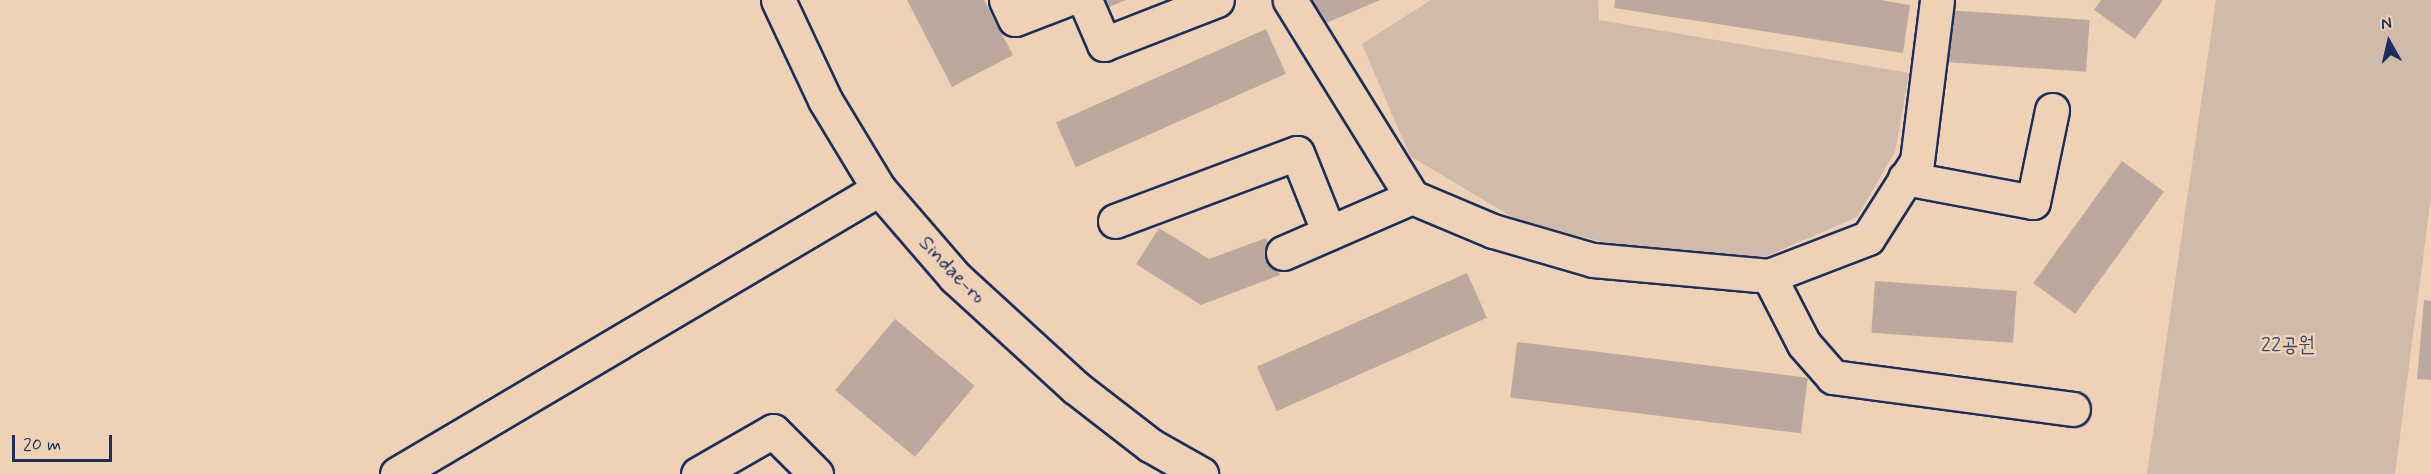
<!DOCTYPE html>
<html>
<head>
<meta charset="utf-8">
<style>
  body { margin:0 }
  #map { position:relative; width:2431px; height:474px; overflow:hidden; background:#efd2b6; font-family:Mynerve,"Poor Story",sans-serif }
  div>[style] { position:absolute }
  .green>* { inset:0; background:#d0baa9 }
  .building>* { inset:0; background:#bba9a0; transform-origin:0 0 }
  .roads { filter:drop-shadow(2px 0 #1b2f5e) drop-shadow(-2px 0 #1b2f5e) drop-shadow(0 2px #1b2f5e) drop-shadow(0 -2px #1b2f5e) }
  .minor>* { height:33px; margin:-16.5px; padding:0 16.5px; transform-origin:16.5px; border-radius:16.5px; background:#efd2b6 }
  .major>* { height:33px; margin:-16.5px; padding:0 16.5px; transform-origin:16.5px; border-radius:16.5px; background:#efd2b6 }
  span { translate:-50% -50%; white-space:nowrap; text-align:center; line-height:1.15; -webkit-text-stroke:5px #efd2b6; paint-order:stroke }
  .street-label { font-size:21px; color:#1b2f5e }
  .park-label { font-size:21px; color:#364469 }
  .north { position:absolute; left:2359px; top:12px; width:60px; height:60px; -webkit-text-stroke:4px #efd2b6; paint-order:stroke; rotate:352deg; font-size:16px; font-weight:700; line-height:24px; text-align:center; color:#1b2f5e }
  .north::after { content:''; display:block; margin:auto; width:21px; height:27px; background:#1b2f5e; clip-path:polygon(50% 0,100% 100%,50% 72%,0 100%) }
  .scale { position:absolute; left:12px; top:435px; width:100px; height:27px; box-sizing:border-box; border:3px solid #1b2f5e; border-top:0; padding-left:8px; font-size:18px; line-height:21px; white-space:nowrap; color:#1b2f5e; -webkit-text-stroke:4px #efd2b6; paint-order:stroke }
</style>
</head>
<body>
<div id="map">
  <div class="green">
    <div style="clip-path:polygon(1431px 0,1598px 0,1599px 20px,1909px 73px,1895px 152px,1857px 217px,1760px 259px,1630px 249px,1517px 220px,1410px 156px,1362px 44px)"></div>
    <div style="clip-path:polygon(2216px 0,2431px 0,2431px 197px,2395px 474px,2147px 474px)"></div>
  </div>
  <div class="building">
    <div style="clip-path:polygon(907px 0,984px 0,1013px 55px,952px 87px)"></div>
    <div style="clip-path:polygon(1104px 0,1126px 0,1107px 8px)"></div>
    <div style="clip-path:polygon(1305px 0,1380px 0,1317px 27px)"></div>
    <div style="clip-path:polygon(1615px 0,1880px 0,1910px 5px,1903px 53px,1614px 8px)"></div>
    <div style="clip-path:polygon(2101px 0,2163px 0,2135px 39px,2094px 10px)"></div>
    <div style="left:1947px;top:10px;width:143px;height:52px;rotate:4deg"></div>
    <div style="left:1266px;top:29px;width:49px;height:230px;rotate:66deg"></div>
    <div style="left:2122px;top:161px;width:52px;height:151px;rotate:36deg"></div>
    <div style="clip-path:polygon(1159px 228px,1209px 259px,1266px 238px,1280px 275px,1201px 305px,1136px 264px)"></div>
    <div style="left:1467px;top:273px;width:49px;height:230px;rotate:66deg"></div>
    <div style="left:1875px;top:281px;width:142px;height:52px;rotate:4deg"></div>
    <div style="clip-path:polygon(2424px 300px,2431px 301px,2431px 380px,2417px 379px)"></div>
    <div style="left:895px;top:319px;width:104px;height:93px;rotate:40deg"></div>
    <div style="left:1517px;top:342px;width:293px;height:56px;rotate:7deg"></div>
  </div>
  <div class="roads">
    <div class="minor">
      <div style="left:1006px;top:0;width:21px;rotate:65deg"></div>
      <div style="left:1015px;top:19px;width:53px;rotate:-20.8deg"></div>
      <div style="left:1085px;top:0;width:48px;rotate:66.6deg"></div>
      <div style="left:1104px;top:44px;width:121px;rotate:-21.3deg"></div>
      <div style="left:1905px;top:178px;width:130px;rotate:10.6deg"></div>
      <div style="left:2033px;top:202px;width:94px;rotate:-78.3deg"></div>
      <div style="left:1412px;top:197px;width:88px;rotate:22.8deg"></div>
      <div style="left:1493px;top:231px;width:104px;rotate:16.2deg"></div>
      <div style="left:1593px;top:260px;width:177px;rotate:5.2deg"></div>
      <div style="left:1769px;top:276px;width:106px;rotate:-21deg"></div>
      <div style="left:1868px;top:238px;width:91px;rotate:-57.5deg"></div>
      <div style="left:1917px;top:161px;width:162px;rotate:-82.9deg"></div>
      <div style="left:1115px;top:221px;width:194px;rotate:-20.5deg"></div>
      <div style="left:1297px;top:153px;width:86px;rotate:68.2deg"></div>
      <div style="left:1283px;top:253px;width:141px;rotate:-23.5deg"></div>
      <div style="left:1412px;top:197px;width:232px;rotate:-121.8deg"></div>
      <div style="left:1769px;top:276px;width:76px;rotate:62.8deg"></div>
      <div style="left:1804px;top:344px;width:44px;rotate:48.7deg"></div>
      <div style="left:1833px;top:377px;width:242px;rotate:7.6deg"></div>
      <div style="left:397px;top:474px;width:560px;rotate:-30.6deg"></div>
      <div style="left:698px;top:474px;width:86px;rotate:-29.8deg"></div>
      <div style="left:773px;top:431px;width:61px;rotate:45deg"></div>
    </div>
    <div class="major">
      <div style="left:778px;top:0;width:110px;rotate:64.8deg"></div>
      <div style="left:825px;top:100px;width:104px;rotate:58.8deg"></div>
      <div style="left:879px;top:189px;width:116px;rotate:49.2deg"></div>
      <div style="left:955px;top:277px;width:163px;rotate:42.5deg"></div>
      <div style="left:1075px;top:387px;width:95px;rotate:37.7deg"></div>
      <div style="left:1150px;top:445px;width:59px;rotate:29.6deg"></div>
    </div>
  </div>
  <div class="street-label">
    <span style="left:952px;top:270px;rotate:46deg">Sindae-ro</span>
  </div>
  <div class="park-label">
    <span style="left:2288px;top:345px">22공원</span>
  </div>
  <div class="north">N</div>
  <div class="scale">20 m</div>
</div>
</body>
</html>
